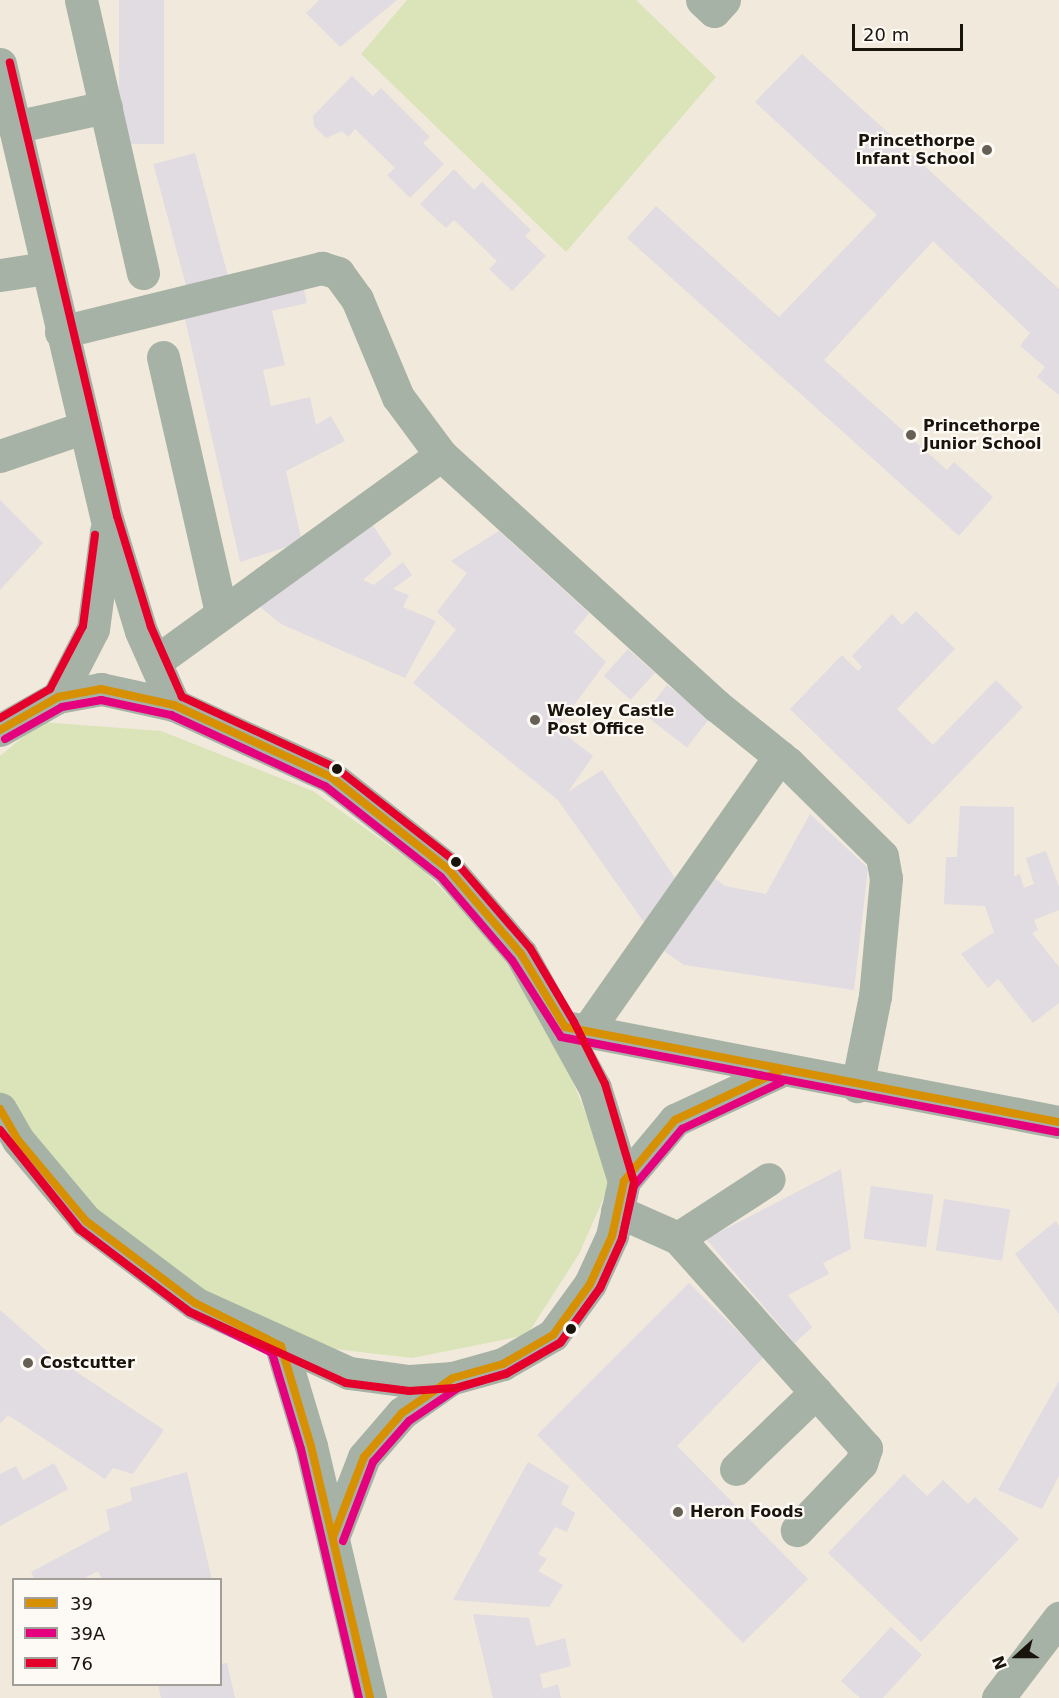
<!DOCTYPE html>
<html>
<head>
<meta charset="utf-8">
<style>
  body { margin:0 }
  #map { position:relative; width:1059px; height:1698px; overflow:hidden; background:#f1e9dc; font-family:"DejaVu Sans",sans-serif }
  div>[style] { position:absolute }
  .green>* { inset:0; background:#dbe4b8 }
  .building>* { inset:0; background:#e1dbe2; transform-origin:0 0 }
  .minor>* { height:33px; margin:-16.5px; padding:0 16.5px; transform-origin:16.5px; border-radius:16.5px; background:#a6b2a5 }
  .bus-1>* { height:8px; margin:-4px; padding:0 4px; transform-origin:4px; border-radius:4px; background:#d69002 }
  .bus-2>* { height:8px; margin:-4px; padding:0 4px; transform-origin:4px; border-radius:4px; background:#e5007d }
  .bus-3>* { height:8px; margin:-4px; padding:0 4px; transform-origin:4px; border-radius:4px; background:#e4002b }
  .dots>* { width:16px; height:16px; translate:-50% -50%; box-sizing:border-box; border:3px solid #fdfaf5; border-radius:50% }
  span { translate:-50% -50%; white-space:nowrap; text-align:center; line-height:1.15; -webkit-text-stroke:4.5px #fdfaf5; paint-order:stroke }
  .poi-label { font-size:16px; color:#1a150c; font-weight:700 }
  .right { translate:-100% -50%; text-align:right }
  .left { translate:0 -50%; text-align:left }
  .legend { position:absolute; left:12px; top:1578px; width:210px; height:108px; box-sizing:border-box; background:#fdfaf5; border:2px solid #a29e98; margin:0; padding:8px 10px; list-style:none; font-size:18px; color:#1a150c }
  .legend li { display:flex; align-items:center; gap:12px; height:30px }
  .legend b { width:30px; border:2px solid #a29e98 }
  .north { position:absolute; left:987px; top:1626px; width:60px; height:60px; -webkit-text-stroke:4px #fdfaf5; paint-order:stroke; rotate:249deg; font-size:16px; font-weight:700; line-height:24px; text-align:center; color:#1a150c }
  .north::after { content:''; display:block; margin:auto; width:21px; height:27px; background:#1a150c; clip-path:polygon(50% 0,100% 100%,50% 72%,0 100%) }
  .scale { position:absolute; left:852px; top:24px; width:111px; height:27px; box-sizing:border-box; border:3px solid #1a150c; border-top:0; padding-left:8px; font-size:18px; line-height:21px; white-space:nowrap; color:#1a150c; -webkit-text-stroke:4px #fdfaf5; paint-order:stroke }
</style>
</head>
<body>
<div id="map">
  <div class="green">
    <div style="clip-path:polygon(407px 0,636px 0,716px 77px,566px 252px,361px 54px)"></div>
    <div style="clip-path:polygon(41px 722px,161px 731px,313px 791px,422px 869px,507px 956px,569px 1072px,612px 1179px,579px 1254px,527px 1335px,412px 1358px,283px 1343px,90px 1219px,0 1101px,0 756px)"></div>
  </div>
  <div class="building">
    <div style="left:119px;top:0;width:45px;height:144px"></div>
    <div style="clip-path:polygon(319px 0,397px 0,340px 47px,306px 13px)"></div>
    <div style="clip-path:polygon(802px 54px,1059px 289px,1059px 395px,1037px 377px,1045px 367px,1020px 346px,1030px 333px,933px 241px,824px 360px,947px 470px,954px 462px,993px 497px,959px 536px,627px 238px,656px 206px,779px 317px,877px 215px,755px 102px)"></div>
    <div style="clip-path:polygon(352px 76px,373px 96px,381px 88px,430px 137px,423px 143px,444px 164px,410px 198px,387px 175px,395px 168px,355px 129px,348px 137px,342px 131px,326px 138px,314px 126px,313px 116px)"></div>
    <div style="left:195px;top:153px;width:127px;height:43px;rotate:75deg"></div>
    <div style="clip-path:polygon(454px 169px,474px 190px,482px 182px,531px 230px,525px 236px,546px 256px,512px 291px,489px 269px,497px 261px,454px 220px,446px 228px,420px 204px)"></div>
    <div style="clip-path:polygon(303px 286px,307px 303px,272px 311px,285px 365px,263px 370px,271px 406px,310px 397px,316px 425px,331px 416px,345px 441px,286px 471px,302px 542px,240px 562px,184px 314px)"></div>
    <div style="clip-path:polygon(0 500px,43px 543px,0 590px)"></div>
    <div style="clip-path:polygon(372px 524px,392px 554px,363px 580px,374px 585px,403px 562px,412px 575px,393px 589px,409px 595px,403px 607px,436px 621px,405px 678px,281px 624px,259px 606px)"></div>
    <div style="clip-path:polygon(499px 531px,589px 613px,574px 632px,606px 662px,557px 728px,593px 756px,568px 792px,602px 770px,679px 884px,648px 928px,558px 800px,413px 683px,456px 630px,437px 612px,467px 573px,451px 561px)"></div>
    <div style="clip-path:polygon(916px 611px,955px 649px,897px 709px,933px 745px,996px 680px,1023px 707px,909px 825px,790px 709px,842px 655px,858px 671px,862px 667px,852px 656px,892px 614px,902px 625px)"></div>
    <div style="left:628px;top:649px;width:36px;height:36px;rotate:42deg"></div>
    <div style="left:667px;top:685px;width:54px;height:37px;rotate:38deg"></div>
    <div style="clip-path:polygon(960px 806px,1014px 807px,1014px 876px,1020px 874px,1024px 888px,1034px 884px,1026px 858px,1046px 851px,1059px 887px,1059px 910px,1034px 920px,1038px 930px,1032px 933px,1059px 967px,1059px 1003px,1033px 1023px,998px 979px,988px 988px,961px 954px,994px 932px,985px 906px,944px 904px,946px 857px,957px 857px)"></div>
    <div style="clip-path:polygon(810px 814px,868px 868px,854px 990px,684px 965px,658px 947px,709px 874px,725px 886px,766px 894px)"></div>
    <div style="clip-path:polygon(841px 1169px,851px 1249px,823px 1263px,829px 1274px,788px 1295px,812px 1327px,795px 1343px,706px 1239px)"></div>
    <div style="left:871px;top:1186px;width:63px;height:53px;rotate:8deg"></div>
    <div style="left:944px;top:1199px;width:67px;height:52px;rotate:9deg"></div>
    <div style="clip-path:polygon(1056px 1221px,1059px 1226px,1059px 1314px,1015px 1254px)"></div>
    <div style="clip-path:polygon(689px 1283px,764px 1357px,677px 1446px,808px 1579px,743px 1643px,537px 1435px)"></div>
    <div style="clip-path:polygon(0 1310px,51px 1355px,164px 1430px,133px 1474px,113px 1468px,105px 1479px,8px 1415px,0 1424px)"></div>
    <div style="clip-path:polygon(1059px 1381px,1059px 1476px,1042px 1509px,998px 1490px)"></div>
    <div style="clip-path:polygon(528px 1462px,569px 1486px,561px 1504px,575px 1513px,567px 1532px,555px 1527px,538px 1554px,547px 1559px,538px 1571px,563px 1585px,549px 1607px,453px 1600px)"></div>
    <div style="clip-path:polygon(54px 1463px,68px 1489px,0 1526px,0 1474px,16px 1466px,23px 1480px)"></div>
    <div style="clip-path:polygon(187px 1472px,212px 1580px,102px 1580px,98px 1571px,81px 1580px,35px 1580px,31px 1572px,110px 1530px,106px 1510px,132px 1501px,130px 1488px)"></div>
    <div style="clip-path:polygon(904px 1474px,927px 1496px,943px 1480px,968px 1504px,975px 1497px,1019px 1539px,921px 1642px,828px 1553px)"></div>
    <div style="clip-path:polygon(473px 1614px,529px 1618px,536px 1646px,565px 1638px,571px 1666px,540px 1674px,543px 1689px,558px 1684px,561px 1698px,493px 1698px)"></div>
    <div style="clip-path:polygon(891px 1627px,922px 1655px,883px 1698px,860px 1698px,841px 1681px)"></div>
    <div style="clip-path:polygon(227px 1663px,235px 1698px,161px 1698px,158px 1684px,220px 1684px,220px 1664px)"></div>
  </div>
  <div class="minor">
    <div style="left:81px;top:0;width:280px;rotate:77.2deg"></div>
    <div style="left:702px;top:0;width:16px;rotate:43deg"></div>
    <div style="left:714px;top:11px;width:15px;rotate:-48deg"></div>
    <div style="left:0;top:64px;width:467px;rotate:76.8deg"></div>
    <div style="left:107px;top:519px;width:117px;rotate:73.1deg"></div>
    <div style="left:141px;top:631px;width:81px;rotate:66deg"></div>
    <div style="left:14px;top:127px;width:94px;rotate:-12.3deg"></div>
    <div style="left:0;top:275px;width:47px;rotate:-8.7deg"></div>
    <div style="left:61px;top:332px;width:269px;rotate:-13.8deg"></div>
    <div style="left:322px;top:268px;width:17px;rotate:17deg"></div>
    <div style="left:338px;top:273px;width:32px;rotate:54deg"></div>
    <div style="left:357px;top:299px;width:106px;rotate:67.3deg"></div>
    <div style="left:398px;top:397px;width:72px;rotate:53.4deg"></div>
    <div style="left:441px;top:455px;width:373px;rotate:42.3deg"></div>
    <div style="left:717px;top:706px;width:91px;rotate:38.8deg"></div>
    <div style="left:788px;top:763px;width:132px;rotate:44.7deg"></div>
    <div style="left:882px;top:856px;width:22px;rotate:80deg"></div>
    <div style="left:886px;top:878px;width:119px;rotate:95.3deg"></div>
    <div style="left:875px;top:996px;width:92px;rotate:101.3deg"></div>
    <div style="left:163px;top:357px;width:262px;rotate:77.2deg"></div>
    <div style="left:0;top:456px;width:90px;rotate:-18.8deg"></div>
    <div style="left:155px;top:662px;width:353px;rotate:-35.9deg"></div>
    <div style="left:58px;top:697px;width:76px;rotate:-62.8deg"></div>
    <div style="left:93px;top:629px;width:99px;rotate:-82.4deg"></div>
    <div style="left:0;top:730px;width:67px;rotate:-29.6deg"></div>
    <div style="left:58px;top:697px;width:44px;rotate:-10.5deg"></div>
    <div style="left:101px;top:689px;width:75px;rotate:12.4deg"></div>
    <div style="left:174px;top:705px;width:173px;rotate:24.6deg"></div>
    <div style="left:331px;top:777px;width:149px;rotate:38.2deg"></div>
    <div style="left:448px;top:869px;width:112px;rotate:49.3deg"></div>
    <div style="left:521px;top:954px;width:153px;rotate:61.1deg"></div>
    <div style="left:595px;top:1088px;width:97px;rotate:72.7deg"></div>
    <div style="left:624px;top:1181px;width:56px;rotate:102.3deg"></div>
    <div style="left:612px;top:1236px;width:53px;rotate:114.6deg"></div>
    <div style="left:590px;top:1284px;width:63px;rotate:126deg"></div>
    <div style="left:553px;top:1335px;width:58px;rotate:149.9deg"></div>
    <div style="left:503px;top:1364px;width:52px;rotate:164.4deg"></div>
    <div style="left:453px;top:1378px;width:44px;rotate:176.1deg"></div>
    <div style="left:409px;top:1381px;width:61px;rotate:-172.4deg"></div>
    <div style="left:349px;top:1373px;width:169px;rotate:-155.6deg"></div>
    <div style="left:195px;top:1303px;width:136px;rotate:-143deg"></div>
    <div style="left:86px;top:1221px;width:106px;rotate:-130deg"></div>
    <div style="left:18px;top:1140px;width:36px;rotate:-120deg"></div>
    <div style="left:565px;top:1027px;width:503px;rotate:10.89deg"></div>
    <div style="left:586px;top:1032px;width:337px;rotate:-54.9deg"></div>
    <div style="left:624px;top:1181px;width:80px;rotate:-50.1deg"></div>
    <div style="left:675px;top:1120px;width:114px;rotate:-25deg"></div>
    <div style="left:617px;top:1211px;width:67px;rotate:23.9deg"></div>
    <div style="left:678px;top:1238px;width:282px;rotate:48.2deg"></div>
    <div style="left:866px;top:1448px;width:16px;rotate:108deg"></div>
    <div style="left:861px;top:1463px;width:93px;rotate:133.7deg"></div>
    <div style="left:678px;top:1238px;width:108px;rotate:-33deg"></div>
    <div style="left:281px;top:1346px;width:104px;rotate:73.3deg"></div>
    <div style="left:311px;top:1446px;width:259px;rotate:76.8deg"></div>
    <div style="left:736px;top:1469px;width:111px;rotate:-43.9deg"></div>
    <div style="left:333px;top:1537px;width:86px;rotate:-68.8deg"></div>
    <div style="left:364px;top:1457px;width:58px;rotate:-49.2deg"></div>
    <div style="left:402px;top:1413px;width:61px;rotate:-35deg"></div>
    <div style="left:998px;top:1698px;width:101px;rotate:-52.7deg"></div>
  </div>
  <div class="bus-1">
    <div style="left:0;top:730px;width:67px;rotate:-29.6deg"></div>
    <div style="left:58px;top:697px;width:44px;rotate:-10.5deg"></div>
    <div style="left:101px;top:689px;width:75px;rotate:12.4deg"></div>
    <div style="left:174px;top:705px;width:173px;rotate:24.6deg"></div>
    <div style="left:331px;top:777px;width:149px;rotate:38.2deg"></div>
    <div style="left:448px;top:869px;width:112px;rotate:49.3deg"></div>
    <div style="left:521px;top:954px;width:85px;rotate:58.9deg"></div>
    <div style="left:565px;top:1027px;width:503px;rotate:10.89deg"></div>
    <div style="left:0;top:1109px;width:36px;rotate:60deg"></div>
    <div style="left:18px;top:1140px;width:106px;rotate:50deg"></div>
    <div style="left:86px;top:1221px;width:136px;rotate:37deg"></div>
    <div style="left:195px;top:1303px;width:96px;rotate:26.6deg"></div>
    <div style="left:281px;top:1346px;width:104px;rotate:73.3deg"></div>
    <div style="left:311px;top:1446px;width:259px;rotate:76.8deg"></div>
    <div style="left:333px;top:1537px;width:86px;rotate:-68.8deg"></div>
    <div style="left:364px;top:1457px;width:58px;rotate:-49.2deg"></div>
    <div style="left:402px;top:1413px;width:62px;rotate:-34.5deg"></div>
    <div style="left:453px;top:1378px;width:52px;rotate:-15.6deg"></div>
    <div style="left:503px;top:1364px;width:58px;rotate:-30.1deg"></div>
    <div style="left:553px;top:1335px;width:63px;rotate:-54deg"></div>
    <div style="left:590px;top:1284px;width:53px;rotate:-65.4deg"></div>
    <div style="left:612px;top:1236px;width:56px;rotate:-77.7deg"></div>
    <div style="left:624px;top:1181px;width:80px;rotate:-50.1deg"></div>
    <div style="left:675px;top:1120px;width:114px;rotate:-25deg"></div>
  </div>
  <div class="bus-2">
    <div style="left:5px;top:739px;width:65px;rotate:-29.3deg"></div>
    <div style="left:62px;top:707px;width:40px;rotate:-10deg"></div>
    <div style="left:101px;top:700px;width:72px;rotate:12.1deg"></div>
    <div style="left:171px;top:715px;width:170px;rotate:24.8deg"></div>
    <div style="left:325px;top:786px;width:147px;rotate:38.1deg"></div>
    <div style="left:441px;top:877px;width:109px;rotate:49.5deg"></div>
    <div style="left:512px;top:960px;width:91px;rotate:57.5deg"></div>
    <div style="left:561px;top:1037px;width:505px;rotate:10.84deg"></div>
    <div style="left:0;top:1130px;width:127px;rotate:51.1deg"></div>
    <div style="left:80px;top:1229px;width:137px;rotate:37.3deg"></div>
    <div style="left:189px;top:1312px;width:93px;rotate:26.3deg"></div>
    <div style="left:272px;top:1353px;width:100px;rotate:73.2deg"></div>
    <div style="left:301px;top:1449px;width:256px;rotate:76.9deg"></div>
    <div style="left:343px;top:1541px;width:85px;rotate:-69.2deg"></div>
    <div style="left:373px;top:1462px;width:55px;rotate:-48.7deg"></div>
    <div style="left:409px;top:1421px;width:59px;rotate:-34deg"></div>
    <div style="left:458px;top:1388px;width:51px;rotate:-17deg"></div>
    <div style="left:507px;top:1373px;width:62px;rotate:-29.9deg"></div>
    <div style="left:561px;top:1342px;width:67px;rotate:-54.2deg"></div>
    <div style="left:600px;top:1288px;width:54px;rotate:-65.8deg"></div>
    <div style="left:622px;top:1239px;width:54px;rotate:-77.2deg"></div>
    <div style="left:634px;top:1186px;width:75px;rotate:-49.9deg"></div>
    <div style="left:682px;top:1129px;width:110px;rotate:-25.2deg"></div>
  </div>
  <div class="bus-3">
    <div style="left:0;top:718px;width:58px;rotate:-30.1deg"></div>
    <div style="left:50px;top:689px;width:71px;rotate:-62.4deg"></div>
    <div style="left:83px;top:626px;width:92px;rotate:-82.5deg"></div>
    <div style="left:0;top:1130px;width:127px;rotate:51.4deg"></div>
    <div style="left:79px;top:1229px;width:139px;rotate:36.8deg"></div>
    <div style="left:190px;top:1312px;width:171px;rotate:24.5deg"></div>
    <div style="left:346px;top:1383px;width:64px;rotate:7.2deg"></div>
    <div style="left:409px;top:1391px;width:46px;rotate:-3.7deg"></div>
    <div style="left:455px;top:1388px;width:53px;rotate:-15.4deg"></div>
    <div style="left:506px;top:1374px;width:62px;rotate:-29.9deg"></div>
    <div style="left:560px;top:1343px;width:68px;rotate:-54deg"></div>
    <div style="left:600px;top:1288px;width:54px;rotate:-65.8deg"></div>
    <div style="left:622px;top:1239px;width:58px;rotate:-78.1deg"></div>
    <div style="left:634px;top:1182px;width:102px;rotate:-106.5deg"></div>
    <div style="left:605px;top:1084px;width:69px;rotate:-116.6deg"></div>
    <div style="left:574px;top:1022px;width:86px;rotate:-120.7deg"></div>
    <div style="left:530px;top:948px;width:113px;rotate:-130.7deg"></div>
    <div style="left:456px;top:862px;width:152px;rotate:-141.9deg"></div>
    <div style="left:336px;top:768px;width:170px;rotate:-155.2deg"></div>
    <div style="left:182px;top:697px;width:77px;rotate:-113.9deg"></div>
    <div style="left:151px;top:627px;width:116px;rotate:-107deg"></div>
    <div style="left:117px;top:516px;width:466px;rotate:-103.3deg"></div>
  </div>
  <div class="dots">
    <div style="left:987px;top:150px;background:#655f55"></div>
    <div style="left:911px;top:435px;background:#655f55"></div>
    <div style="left:535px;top:720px;background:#655f55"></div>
    <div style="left:337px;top:769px;background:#1a150c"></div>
    <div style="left:456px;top:862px;background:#1a150c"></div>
    <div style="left:571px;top:1329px;background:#1a150c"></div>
    <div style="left:28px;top:1363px;background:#655f55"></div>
    <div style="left:678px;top:1512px;background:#655f55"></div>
  </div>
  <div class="poi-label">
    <span class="right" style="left:975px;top:150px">Princethorpe<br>Infant School</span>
    <span class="left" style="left:923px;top:435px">Princethorpe<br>Junior School</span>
    <span class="left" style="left:547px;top:720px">Weoley Castle<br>Post Office</span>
    <span class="left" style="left:40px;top:1363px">Costcutter</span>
    <span class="left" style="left:690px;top:1512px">Heron Foods</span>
  </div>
  <ul class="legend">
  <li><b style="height:8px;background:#d69002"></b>39</li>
  <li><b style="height:8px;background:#e5007d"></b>39A</li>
  <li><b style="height:8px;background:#e4002b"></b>76</li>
  </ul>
  <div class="north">N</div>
  <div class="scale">20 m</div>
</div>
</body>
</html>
